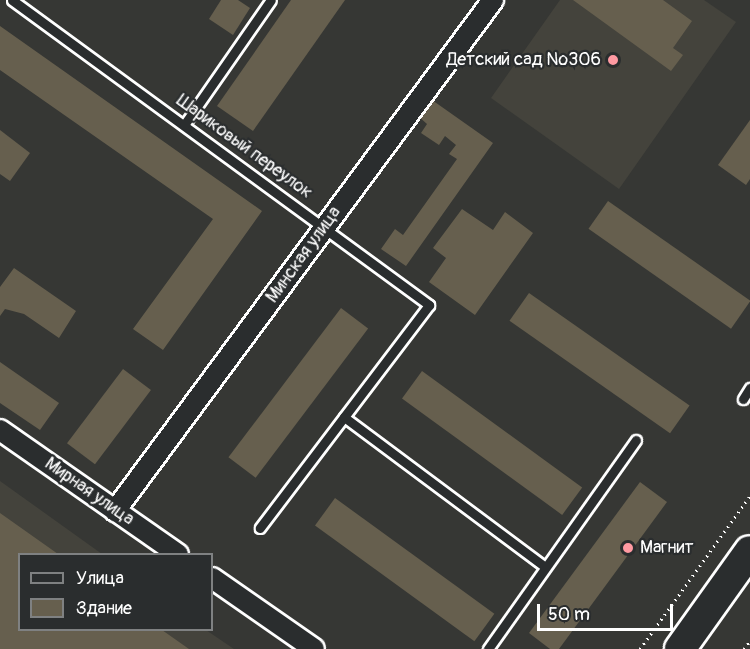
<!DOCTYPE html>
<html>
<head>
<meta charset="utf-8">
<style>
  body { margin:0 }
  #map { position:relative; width:750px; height:649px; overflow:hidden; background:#363734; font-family:Pangolin,sans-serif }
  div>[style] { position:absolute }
  .built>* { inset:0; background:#44433c }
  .building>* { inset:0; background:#665f4e; transform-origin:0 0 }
  .path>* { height:3px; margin-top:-1.5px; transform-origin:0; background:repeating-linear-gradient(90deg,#fff 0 1.5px,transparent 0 6px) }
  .roads { filter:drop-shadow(2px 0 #fff) drop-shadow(-2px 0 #fff) drop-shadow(0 2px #fff) drop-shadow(0 -2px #fff) }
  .lane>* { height:9px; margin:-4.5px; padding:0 4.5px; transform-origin:4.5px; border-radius:4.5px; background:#2a2d2e }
  .street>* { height:20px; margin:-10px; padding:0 10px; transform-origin:10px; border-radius:10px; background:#2a2d2e }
  .primary>* { height:30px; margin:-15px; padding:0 15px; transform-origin:15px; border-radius:15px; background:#2a2d2e }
  .dots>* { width:16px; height:16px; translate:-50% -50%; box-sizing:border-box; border:3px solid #2a2d2e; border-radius:50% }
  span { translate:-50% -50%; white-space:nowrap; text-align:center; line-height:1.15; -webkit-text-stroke:4.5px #2a2d2e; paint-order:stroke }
  .poi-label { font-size:18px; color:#fff }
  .right { translate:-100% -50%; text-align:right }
  .left { translate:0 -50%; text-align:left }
  .street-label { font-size:18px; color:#fff }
  .legend { position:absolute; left:18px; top:553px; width:195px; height:78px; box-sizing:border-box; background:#2a2d2e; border:2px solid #7f8182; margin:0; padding:8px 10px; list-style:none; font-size:18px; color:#fff }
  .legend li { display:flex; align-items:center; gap:12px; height:30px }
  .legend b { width:30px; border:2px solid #7f8182 }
  .scale { position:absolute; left:537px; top:604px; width:136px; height:27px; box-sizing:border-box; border:3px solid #fff; border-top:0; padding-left:8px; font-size:18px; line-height:21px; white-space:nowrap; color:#fff; -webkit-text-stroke:4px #2a2d2e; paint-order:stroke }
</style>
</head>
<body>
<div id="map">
  <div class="built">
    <div style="clip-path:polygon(560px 0,704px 0,736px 22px,619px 189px,491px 98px)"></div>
    <div style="clip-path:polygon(0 481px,102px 554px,20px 554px,20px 630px,206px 630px,234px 649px,0 649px)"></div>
  </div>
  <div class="building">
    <div style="clip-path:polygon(221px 0,238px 0,250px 8px,233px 35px,209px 19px)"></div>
    <div style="clip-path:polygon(291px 0,345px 0,253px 131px,217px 106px)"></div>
    <div style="clip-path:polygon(573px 0,663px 0,692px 21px,673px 48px,683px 55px,671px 71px)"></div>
    <div style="clip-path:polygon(0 26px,262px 211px,163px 350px,133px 329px,213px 219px,0 70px)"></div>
    <div style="clip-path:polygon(432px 100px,493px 143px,406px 266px,381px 249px,395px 229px,403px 235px,457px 159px,449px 154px,456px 145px,445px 136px,439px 145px,421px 133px,427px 124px,418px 116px)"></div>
    <div style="clip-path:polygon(750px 120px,750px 179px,746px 185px,718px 165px)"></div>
    <div style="clip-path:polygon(0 130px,30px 153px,10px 181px,0 174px)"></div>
    <div style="left:608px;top:201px;width:174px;height:34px;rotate:35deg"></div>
    <div style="clip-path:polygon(462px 209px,493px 230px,505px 212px,533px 233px,475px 315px,429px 282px,446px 258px,433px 248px)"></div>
    <div style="clip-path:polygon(14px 268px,76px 311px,59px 338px,24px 314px,5px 309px,0 316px,0 287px)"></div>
    <div style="left:529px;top:293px;width:196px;height:34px;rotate:35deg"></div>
    <div style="left:341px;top:308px;width:34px;height:187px;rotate:37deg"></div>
    <div style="clip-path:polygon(0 362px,59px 403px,40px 430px,0 403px)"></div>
    <div style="left:123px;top:369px;width:35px;height:93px;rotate:37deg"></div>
    <div style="left:422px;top:371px;width:198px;height:34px;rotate:36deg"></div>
    <div style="clip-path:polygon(640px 482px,667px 502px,559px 649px,550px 649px,529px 633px)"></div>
    <div style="left:335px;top:498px;width:197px;height:34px;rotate:36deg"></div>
    <div style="clip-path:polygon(0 513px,58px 554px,20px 554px,20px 630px,162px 630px,189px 649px,0 649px)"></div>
  </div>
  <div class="path">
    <div style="left:640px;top:649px;width:188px;rotate:-54.3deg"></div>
    <div style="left:744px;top:649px;width:10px;rotate:-53deg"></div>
  </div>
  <div class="roads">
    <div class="lane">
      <div style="left:12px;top:0;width:517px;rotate:36.18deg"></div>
      <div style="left:429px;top:305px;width:280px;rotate:127.2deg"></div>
      <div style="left:184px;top:125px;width:152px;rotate:-55.2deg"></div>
      <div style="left:743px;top:399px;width:13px;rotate:-58deg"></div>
      <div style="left:344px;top:417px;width:251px;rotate:36.7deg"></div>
      <div style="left:488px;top:649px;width:256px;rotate:-54.7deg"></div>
    </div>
    <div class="street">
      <div style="left:0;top:430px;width:217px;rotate:34.9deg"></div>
      <div style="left:115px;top:511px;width:636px;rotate:-53.51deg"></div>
      <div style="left:212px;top:578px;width:124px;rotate:34.8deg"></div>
    </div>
    <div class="primary">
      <div style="left:680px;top:649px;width:120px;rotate:-54.5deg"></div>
    </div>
  </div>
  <div class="dots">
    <div style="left:613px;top:60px;background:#ff9aa2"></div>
    <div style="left:628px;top:548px;background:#ff9aa2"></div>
  </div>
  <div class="poi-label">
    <span class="right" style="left:601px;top:60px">Детский сад №306</span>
    <span class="left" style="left:640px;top:548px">Магнит</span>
  </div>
  <div class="street-label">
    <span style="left:244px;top:147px;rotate:36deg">Шариковый переулок</span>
    <span style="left:304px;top:255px;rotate:-54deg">Минская улица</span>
    <span style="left:89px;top:492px;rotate:35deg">Мирная улица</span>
  </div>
  <ul class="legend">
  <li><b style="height:8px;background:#2a2d2e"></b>Улица</li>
  <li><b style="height:16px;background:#665f4e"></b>Здание</li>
  </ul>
  <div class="scale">50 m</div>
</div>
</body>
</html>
